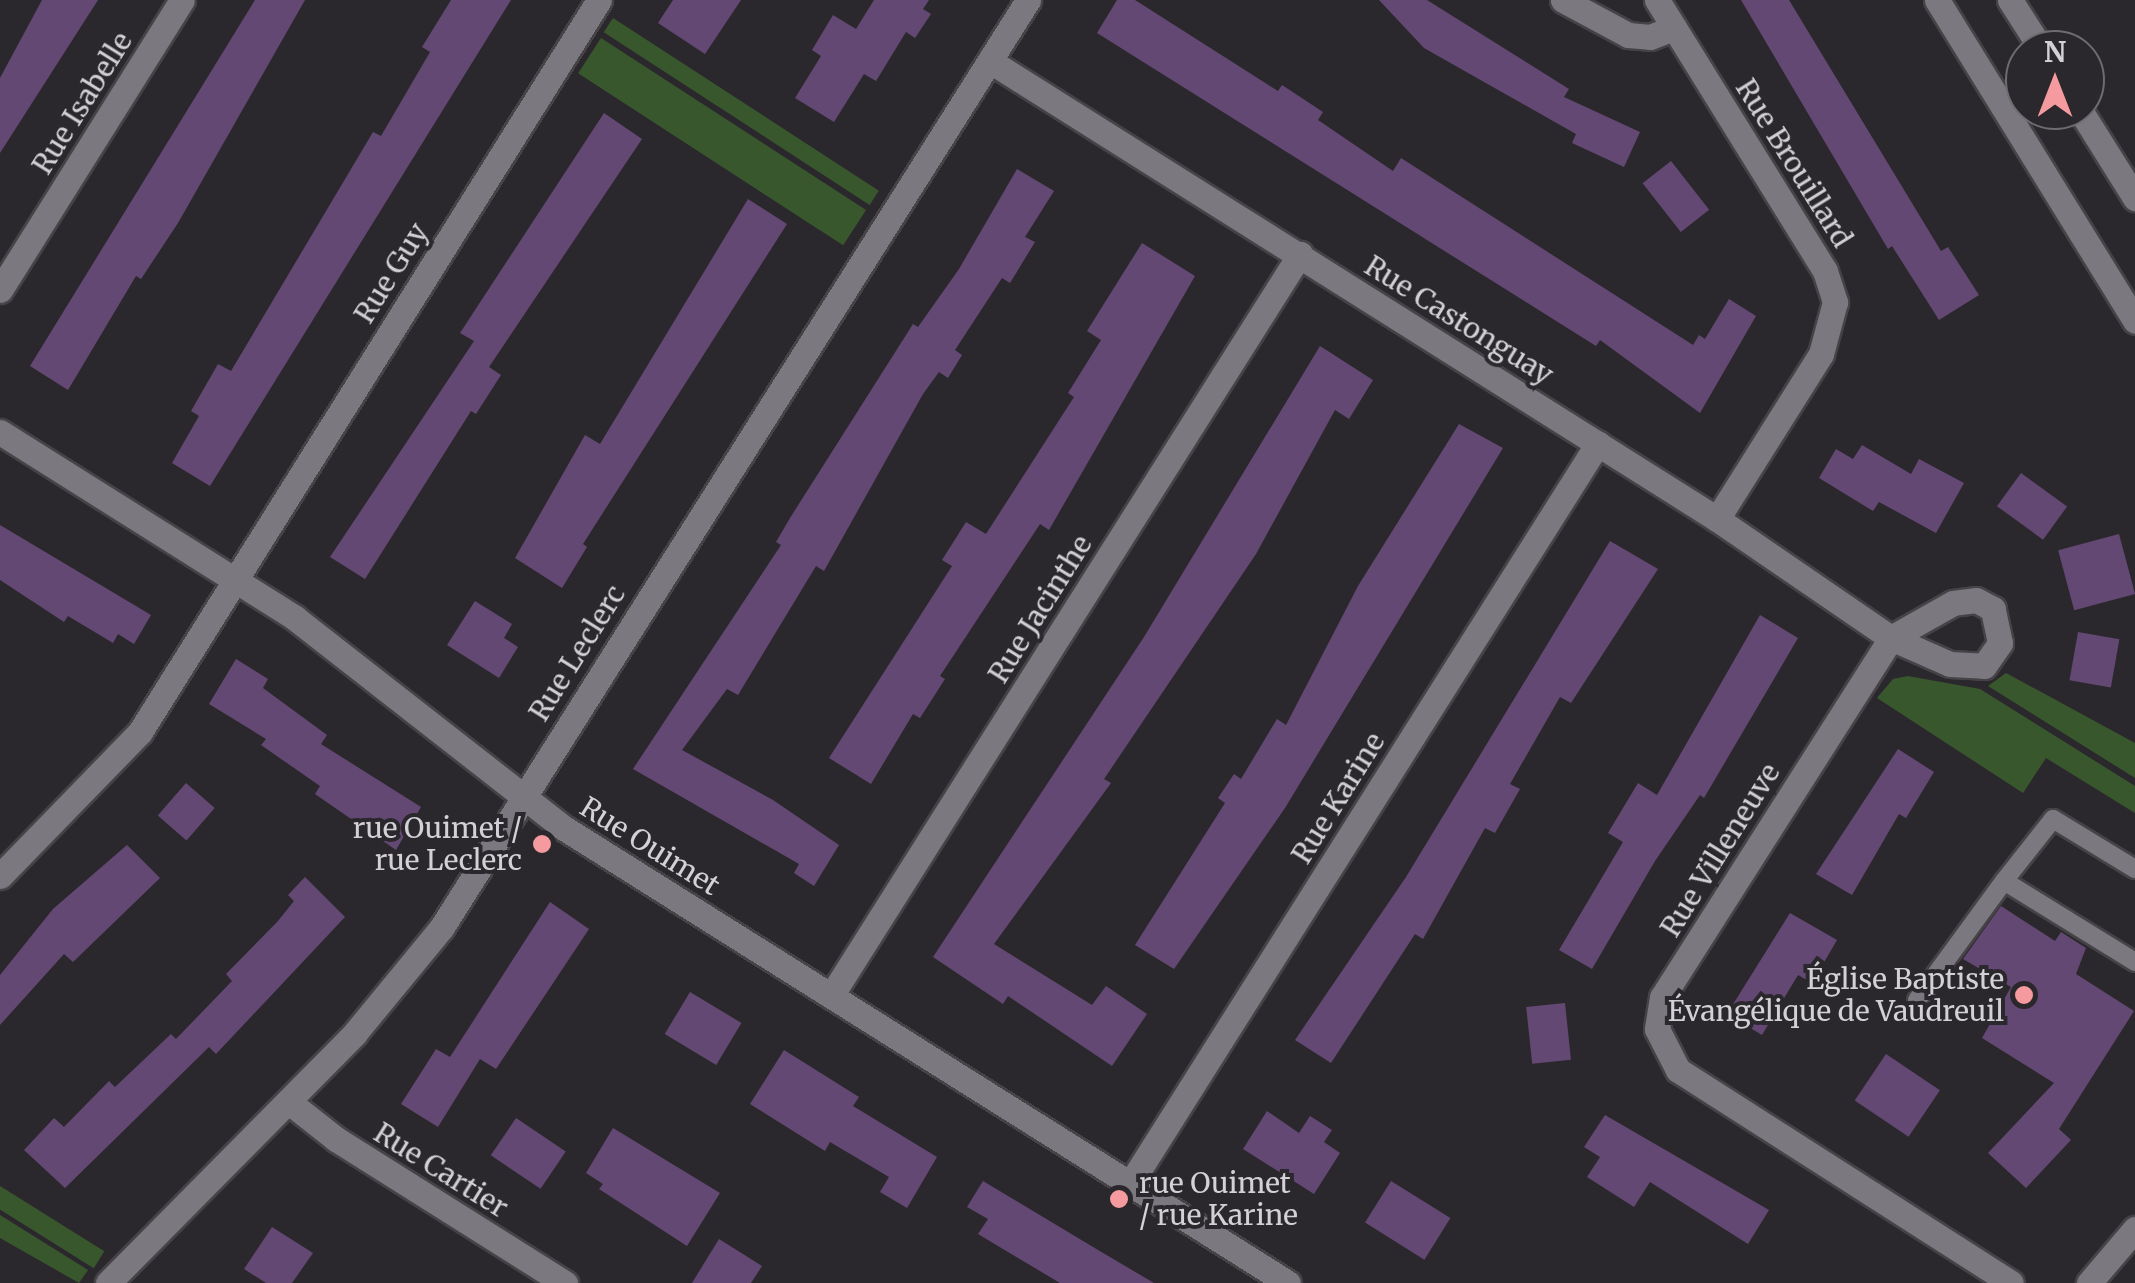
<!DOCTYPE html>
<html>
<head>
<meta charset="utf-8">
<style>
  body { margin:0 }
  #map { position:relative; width:2135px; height:1283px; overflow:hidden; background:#2b282d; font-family:Merriweather,serif }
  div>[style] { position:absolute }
  .green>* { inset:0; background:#39572d; transform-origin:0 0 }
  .building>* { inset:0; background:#634873; transform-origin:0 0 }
  .roads { filter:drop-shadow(2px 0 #464347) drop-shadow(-2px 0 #464347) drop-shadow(0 2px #464347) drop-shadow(0 -2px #464347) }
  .lane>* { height:18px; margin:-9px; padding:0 9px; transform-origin:9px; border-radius:9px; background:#7c787f }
  .street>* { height:25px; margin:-12.5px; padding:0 12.5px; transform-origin:12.5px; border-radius:12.5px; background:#7c787f }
  .secondary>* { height:25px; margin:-12.5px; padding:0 12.5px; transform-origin:12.5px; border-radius:12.5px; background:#7c787f }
  .dots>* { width:28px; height:28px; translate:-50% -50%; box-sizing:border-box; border:5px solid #2b282d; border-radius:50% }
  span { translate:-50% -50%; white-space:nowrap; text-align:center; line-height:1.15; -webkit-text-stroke:8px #2b282d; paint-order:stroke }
  .street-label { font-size:28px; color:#d3d1d5 }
  .poi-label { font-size:28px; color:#d3d1d5 }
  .right { translate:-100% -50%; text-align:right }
  .left { translate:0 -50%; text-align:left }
  .north { position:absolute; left:2005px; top:30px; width:100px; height:100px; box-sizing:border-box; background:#2b282d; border:2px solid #6e6c70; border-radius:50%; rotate:0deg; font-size:28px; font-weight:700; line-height:40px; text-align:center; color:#d3d1d5 }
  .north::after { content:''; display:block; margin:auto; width:35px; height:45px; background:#f59b9f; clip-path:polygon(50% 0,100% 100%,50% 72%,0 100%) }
</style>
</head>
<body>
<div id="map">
  <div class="green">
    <div style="left:613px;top:18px;width:317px;height:17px;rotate:33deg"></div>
    <div style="left:601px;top:38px;width:316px;height:42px;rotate:33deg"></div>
    <div style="clip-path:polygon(2006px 673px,2135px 743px,2135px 778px,1988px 686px)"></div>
    <div style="clip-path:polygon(1908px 676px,1980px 689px,2135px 786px,2135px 813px,2046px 758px,2023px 793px,1877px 698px,1893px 679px)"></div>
    <div style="left:0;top:1186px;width:123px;height:20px;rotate:32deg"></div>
    <div style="clip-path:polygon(0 1215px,88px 1270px,79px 1283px,0 1238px)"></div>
  </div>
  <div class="building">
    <div style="clip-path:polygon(42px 0,98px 0,0 153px,0 78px)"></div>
    <div style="clip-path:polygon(255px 0,305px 0,178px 223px,141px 279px,136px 276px,68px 390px,30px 366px)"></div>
    <div style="clip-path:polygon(451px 0,511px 0,210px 486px,172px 463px,199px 416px,191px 411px,218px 364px,231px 371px,373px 132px,381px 136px,430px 52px,422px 47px)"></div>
    <div style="clip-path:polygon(673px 0,741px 0,705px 54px,658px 23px)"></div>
    <div style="clip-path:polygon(874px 0,929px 0,923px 9px,931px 14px,915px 38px,906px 32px,876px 81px,864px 74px,834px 122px,795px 98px,821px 56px,812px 50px,833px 15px,856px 29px)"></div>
    <div style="clip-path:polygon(1117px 0,1135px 0,1278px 91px,1282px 85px,1323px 112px,1318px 120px,1393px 171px,1401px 158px,1693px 345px,1699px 335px,1705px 339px,1729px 299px,1756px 316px,1700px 413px,1600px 340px,1596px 346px,1097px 33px)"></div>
    <div style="clip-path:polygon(1379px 0,1427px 0,1569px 89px,1564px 97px,1640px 132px,1624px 167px,1572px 143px,1576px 134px,1424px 48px)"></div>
    <div style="clip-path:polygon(1741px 0,1789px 0,1941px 251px,1948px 247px,1979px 295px,1939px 320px,1892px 246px,1888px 249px)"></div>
    <div style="clip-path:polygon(604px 113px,642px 139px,489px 367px,501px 375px,476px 414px,471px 411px,365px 579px,330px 557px,474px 341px,460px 333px)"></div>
    <div style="left:1671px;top:161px;width:62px;height:36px;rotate:52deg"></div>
    <div style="clip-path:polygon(1017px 169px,1054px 191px,1025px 237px,1035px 242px,1010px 283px,1002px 278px,955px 350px,962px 355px,948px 378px,939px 372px,923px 394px,824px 571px,816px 566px,738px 695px,727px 689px,682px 750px,773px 800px,839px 845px,814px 886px,794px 873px,799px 864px,633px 769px,781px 545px,776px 542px,790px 518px,913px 324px,918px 327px,959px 269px)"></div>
    <div style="clip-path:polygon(748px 199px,787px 224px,583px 544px,587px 547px,562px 588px,515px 558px,585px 435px,600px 444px)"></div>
    <div style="clip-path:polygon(1142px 243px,1195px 276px,1049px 530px,1040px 524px,940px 676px,945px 679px,920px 718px,913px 714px,871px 784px,829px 758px,952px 566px,942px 560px,966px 522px,986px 534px,1074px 397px,1068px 393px,1101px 340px,1087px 331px)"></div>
    <div style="clip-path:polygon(1320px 346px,1373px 380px,1349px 419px,1335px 410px,1256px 554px,1104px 779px,1111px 783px,994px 944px,1092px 1005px,1106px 986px,1147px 1014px,1112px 1066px,1008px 996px,1003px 1004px,933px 957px,1144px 637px)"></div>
    <div style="clip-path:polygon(1459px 424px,1503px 448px,1285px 808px,1174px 969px,1135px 945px,1225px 803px,1218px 798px,1234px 774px,1241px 779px,1277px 719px,1286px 725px,1358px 586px)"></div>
    <div style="clip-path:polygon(1862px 445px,1911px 474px,1919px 459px,1964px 483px,1936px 533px,1879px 502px,1873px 511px,1819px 478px,1836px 449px,1853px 459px)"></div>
    <div style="left:2021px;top:473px;width:57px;height:41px;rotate:36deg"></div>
    <div style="clip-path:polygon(0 525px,151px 615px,134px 644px,118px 634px,113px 643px,68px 616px,64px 622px,0 580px)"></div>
    <div style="left:2119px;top:534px;width:62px;height:63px;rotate:75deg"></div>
    <div style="clip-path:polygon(1610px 541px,1658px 569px,1571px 703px,1560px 697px,1510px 784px,1520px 789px,1495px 833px,1485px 828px,1423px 939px,1415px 934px,1331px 1063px,1295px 1040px,1406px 877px)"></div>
    <div style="clip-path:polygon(475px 601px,512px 624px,504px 638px,518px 647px,499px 678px,447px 645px)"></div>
    <div style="clip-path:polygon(1760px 615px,1798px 638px,1704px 798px,1700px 795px,1655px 861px,1592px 969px,1559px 950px,1623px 842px,1608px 833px,1638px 783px,1657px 795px)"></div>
    <div style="left:2078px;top:632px;width:42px;height:49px;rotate:10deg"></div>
    <div style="clip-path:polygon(236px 659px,268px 679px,263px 688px,327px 735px,321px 744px,421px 807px,396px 850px,315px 794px,320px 786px,261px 745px,266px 739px,209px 704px)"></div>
    <div style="clip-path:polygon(1898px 749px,1934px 772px,1906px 818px,1899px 814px,1852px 895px,1816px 874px)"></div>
    <div style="left:186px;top:783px;width:38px;height:43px;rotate:41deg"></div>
    <div style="clip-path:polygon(127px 845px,160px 878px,73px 962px,64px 954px,0 1025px,0 975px,53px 909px)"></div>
    <div style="clip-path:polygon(305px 877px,345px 917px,216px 1054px,209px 1047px,65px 1188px,24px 1150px,54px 1118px,64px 1127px,109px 1081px,115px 1087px,171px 1034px,176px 1039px,232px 981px,226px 974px,278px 921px,294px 901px,288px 895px)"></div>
    <div style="clip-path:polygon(550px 902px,589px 929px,496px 1069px,480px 1059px,438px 1127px,401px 1104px,436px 1049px,450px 1057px)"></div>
    <div style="clip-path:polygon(2001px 906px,2055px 941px,2061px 932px,2086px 948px,2076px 974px,2134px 1011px,2059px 1129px,2071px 1140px,2026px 1188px,1988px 1153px,2054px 1083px,1982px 1038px,2011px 987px,1963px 959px)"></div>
    <div style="clip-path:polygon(1790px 913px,1837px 940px,1812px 983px,1798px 975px,1762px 1035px,1727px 1014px)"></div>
    <div style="left:690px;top:992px;width:60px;height:49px;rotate:31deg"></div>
    <div style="left:1565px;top:1003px;width:57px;height:39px;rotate:84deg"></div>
    <div style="clip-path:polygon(784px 1050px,859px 1097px,853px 1106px,937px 1157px,907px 1208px,880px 1192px,889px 1177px,830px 1142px,825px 1151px,750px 1104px)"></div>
    <div style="left:1886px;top:1054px;width:65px;height:56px;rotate:34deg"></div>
    <div style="clip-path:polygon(1267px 1111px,1299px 1133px,1310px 1116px,1332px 1130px,1324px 1142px,1340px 1153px,1314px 1194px,1243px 1149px)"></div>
    <div style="clip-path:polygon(1605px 1115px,1769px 1210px,1748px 1244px,1650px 1182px,1634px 1207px,1587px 1177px,1600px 1157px,1584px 1147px)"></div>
    <div style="left:516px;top:1118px;width:60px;height:45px;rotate:34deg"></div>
    <div style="clip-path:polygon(613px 1128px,720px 1193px,687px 1246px,599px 1189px,603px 1184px,586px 1173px)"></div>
    <div style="clip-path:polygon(983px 1181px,1098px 1250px,1154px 1283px,1060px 1283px,978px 1234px,988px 1219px,967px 1207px)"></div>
    <div style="left:1391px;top:1181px;width:70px;height:49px;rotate:32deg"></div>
    <div style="clip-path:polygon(272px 1227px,313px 1253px,292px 1283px,266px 1283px,244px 1269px)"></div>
    <div style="clip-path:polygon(719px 1239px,762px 1266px,751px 1283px,692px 1283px)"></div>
  </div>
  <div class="roads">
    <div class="lane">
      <div style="left:2135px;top:869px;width:96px;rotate:-148.6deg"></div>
      <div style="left:2053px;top:819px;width:79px;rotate:128.3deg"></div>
      <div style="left:2004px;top:881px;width:154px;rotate:31.7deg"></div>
      <div style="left:1917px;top:1000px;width:147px;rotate:-53.8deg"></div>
    </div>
    <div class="street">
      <div style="left:1563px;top:0;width:74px;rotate:28.3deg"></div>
      <div style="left:1628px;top:35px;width:22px;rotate:5deg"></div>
      <div style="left:1650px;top:37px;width:26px;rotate:-21deg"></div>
      <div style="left:1657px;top:0;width:319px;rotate:58.2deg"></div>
      <div style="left:1825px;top:271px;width:33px;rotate:72deg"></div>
      <div style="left:1835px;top:302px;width:54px;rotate:105.1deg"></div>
      <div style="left:1821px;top:354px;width:195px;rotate:122.2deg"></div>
      <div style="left:990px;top:61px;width:859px;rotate:32.21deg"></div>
      <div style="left:1717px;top:519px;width:211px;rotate:34.4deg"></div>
      <div style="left:1891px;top:638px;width:64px;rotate:23.8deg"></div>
      <div style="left:1950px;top:664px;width:34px;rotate:3deg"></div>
      <div style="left:1984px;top:666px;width:28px;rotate:-55deg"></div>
      <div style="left:2000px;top:643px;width:35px;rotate:-102deg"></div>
      <div style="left:1993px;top:609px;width:19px;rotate:-152deg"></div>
      <div style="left:1976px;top:600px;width:23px;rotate:173deg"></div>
      <div style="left:1953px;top:603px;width:71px;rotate:150.6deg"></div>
      <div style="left:1891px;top:638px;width:426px;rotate:122.5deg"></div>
      <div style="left:1662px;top:997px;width:32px;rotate:99deg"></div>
      <div style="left:1657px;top:1029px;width:46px;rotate:62.9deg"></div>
      <div style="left:1678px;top:1070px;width:395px;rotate:32.6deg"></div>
      <div style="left:0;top:290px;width:342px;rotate:-57.9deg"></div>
      <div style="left:0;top:432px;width:349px;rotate:32.2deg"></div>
      <div style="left:295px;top:618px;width:341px;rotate:38deg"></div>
      <div style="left:564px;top:828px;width:855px;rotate:32.15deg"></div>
      <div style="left:0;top:876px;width:201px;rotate:-45.8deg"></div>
      <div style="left:140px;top:732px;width:864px;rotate:-57.91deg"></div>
      <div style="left:831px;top:996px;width:878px;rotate:-57.7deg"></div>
      <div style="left:289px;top:1102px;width:60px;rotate:38.2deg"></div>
      <div style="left:336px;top:1139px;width:271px;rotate:32.2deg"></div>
      <div style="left:1130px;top:1184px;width:876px;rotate:-57.72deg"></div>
      <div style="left:108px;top:1283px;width:351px;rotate:-45.3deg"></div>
      <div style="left:355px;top:1033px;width:137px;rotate:-50.6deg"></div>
      <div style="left:442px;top:927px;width:1097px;rotate:-57.7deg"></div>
    </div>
    <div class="secondary">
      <div style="left:1937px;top:0;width:377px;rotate:58.3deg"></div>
      <div style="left:2010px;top:0;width:59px;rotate:57.4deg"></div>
      <div style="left:2080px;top:110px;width:104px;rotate:58deg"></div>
      <div style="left:2089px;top:1283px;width:71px;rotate:-49.6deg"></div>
    </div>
  </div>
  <div class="dots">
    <div style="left:542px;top:844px;background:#f59b9f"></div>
    <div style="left:2024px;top:995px;background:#f59b9f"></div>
    <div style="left:1119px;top:1199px;background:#f59b9f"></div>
  </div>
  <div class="street-label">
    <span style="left:82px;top:103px;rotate:-58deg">Rue Isabelle</span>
    <span style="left:1794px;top:163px;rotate:58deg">Rue Brouillard</span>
    <span style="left:391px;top:273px;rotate:-58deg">Rue Guy</span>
    <span style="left:1459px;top:320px;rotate:32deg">Rue Castonguay</span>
    <span style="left:1040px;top:609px;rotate:-58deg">Rue Jacinthe</span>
    <span style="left:577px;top:653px;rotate:-58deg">Rue Leclerc</span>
    <span style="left:1338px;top:798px;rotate:-58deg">Rue Karine</span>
    <span style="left:650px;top:846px;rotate:32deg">Rue Ouimet</span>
    <span style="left:1720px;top:850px;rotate:-58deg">Rue Villeneuve</span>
    <span style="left:441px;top:1170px;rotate:32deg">Rue Cartier</span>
  </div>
  <div class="poi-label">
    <span class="right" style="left:522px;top:844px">rue Ouimet /<br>rue Leclerc</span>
    <span class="right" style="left:2004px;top:995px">Église Baptiste<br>Évangélique de Vaudreuil</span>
    <span class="left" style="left:1139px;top:1199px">rue Ouimet<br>/ rue Karine</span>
  </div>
  <div class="north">N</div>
</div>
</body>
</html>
